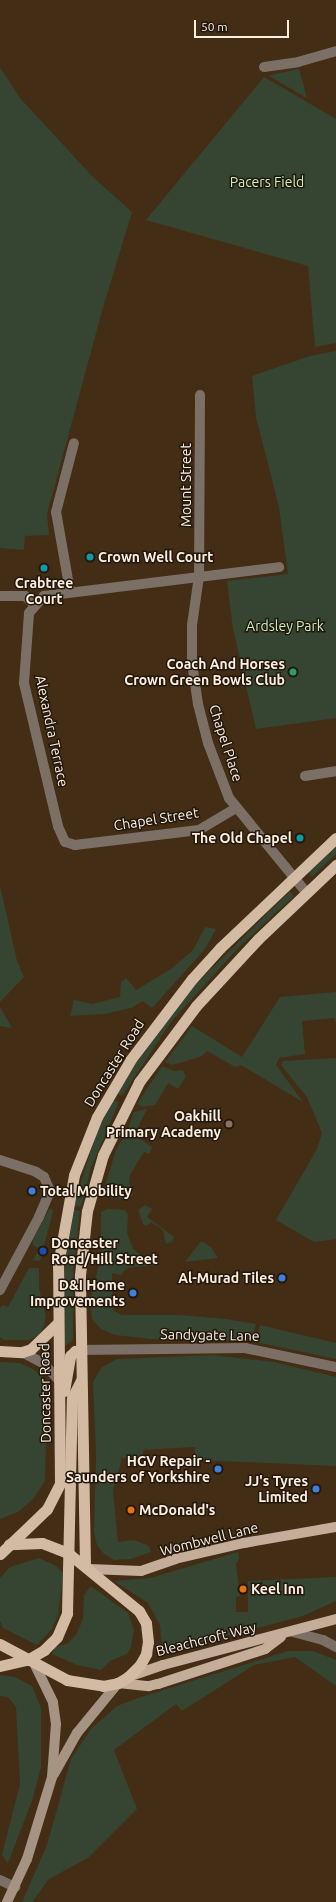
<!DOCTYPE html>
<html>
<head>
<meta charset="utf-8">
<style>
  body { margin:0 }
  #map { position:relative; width:336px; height:1902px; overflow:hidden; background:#432d14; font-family:Ubuntu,sans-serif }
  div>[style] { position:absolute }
  .green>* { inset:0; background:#354531 }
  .minor>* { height:10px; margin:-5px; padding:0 5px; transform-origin:5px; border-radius:5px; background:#7c7066 }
  .secondary>* { height:10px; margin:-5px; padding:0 5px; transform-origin:5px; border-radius:5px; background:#a59383 }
  .primary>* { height:10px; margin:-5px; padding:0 5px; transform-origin:5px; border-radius:5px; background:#c5ae99 }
  .trunk>* { height:11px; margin:-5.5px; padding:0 5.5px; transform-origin:5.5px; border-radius:5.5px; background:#d3baa2 }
  .dots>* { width:11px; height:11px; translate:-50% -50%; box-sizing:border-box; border:2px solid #22180d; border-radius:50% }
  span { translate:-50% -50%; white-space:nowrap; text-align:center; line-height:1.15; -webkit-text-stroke:3px #22180d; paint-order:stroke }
  .park-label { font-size:14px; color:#c8efbf }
  .street-label { font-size:14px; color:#fdeee0 }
  .poi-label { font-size:14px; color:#fdeee0; font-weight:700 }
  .left { translate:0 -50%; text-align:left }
  .right { translate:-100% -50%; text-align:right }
  .scale { position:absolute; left:194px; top:20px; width:95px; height:18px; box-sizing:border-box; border:2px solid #fdeee0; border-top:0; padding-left:5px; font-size:12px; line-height:14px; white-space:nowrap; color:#fdeee0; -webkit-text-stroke:3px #22180d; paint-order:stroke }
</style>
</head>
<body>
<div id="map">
  <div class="green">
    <div style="clip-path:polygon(0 67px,20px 98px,93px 177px,132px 212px,102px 311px,47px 514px,49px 535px,25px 536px,24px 550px,0 548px)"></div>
    <div style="clip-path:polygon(299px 69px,307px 98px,269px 76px,271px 75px)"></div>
    <div style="clip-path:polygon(264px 77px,336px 119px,336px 343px,315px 347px,308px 266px,146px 220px)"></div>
    <div style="clip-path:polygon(336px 351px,336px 718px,256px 729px,233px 629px,227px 581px,288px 574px,279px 507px,256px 417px,252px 376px,310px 356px)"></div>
    <div style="clip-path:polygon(336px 847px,336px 854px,313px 876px,310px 876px,309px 872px)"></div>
    <div style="clip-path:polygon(0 885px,17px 961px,24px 977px,0 1002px)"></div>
    <div style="clip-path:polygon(289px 892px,292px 893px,293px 897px,240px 946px,171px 1022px,122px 1096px,116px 1093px,162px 1025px,198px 982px)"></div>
    <div style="clip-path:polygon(205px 927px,216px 929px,205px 949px,152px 1008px,143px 1001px,131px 1008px,105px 1014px,70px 1016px,74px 1000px,92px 1004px,120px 997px,121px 982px,126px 978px,136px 990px,171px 969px,193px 950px)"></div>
    <div style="clip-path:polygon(336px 992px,336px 1025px,335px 1018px,302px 1021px,305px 1054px,279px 1058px,276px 1065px,303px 1102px,241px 1065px,235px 1067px,207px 1051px,202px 1056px,183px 1062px,172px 1065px,165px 1062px,192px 1026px,242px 1057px,280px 997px)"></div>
    <div style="clip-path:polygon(0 1007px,12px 1028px,0 1026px)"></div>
    <div style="clip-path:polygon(336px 1058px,336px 1239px,314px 1242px,276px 1220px,317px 1149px,322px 1133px,307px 1097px,281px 1065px,283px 1061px)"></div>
    <div style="clip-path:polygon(162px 1066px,174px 1071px,183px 1070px,186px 1077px,178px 1089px,168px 1083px,155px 1105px,142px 1107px,137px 1104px)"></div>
    <div style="clip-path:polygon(113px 1100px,119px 1102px,91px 1168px,81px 1207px,73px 1206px,97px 1132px)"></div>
    <div style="clip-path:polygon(147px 1109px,134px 1135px,152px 1147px,149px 1154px,144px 1152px,130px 1175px,129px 1182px,133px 1195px,124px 1199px,110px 1198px,103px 1192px,116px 1150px,127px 1131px,134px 1112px)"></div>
    <div style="clip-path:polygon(145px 1205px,152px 1209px,147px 1217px,174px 1237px,172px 1242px,166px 1244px,163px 1230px,151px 1222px,146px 1226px,143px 1224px,138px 1210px)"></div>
    <div style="clip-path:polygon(50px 1208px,53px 1211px,40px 1261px,33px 1260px,39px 1249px,33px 1245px,33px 1240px)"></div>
    <div style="clip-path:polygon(72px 1209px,80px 1211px,73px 1272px,73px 1340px,64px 1347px,63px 1286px)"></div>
    <div style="clip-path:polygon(108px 1209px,125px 1210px,128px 1215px,127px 1233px,133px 1249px,155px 1265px,127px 1268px,121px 1275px,112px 1273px,113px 1310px,122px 1315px,180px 1315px,226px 1319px,256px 1324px,254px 1332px,247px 1341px,151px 1339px,115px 1335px,101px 1329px,92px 1319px,90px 1302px,101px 1256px,101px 1212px)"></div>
    <div style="clip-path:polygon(201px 1241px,211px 1247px,218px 1258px,185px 1262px)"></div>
    <div style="clip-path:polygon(29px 1268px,39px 1268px,39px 1288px,46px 1316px,44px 1326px,39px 1335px,29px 1340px,4px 1340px,0 1337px,0 1308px,2px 1305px,8px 1307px)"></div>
    <div style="clip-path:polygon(260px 1325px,336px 1343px,336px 1359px,251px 1341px,258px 1334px)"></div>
    <div style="clip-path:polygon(213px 1355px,274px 1362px,336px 1377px,336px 1466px,195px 1460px,195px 1447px,143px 1450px,143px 1459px,122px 1458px,113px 1491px,118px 1542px,134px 1540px,149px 1546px,151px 1552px,131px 1559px,114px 1560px,104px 1554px,97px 1545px,94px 1532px,96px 1455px,93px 1382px,102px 1367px,117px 1359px)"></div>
    <div style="clip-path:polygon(0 1362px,20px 1363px,33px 1369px,41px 1376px,45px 1389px,46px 1439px,45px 1481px,33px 1499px,18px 1512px,0 1519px)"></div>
    <div style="clip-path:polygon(238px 1552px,239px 1559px,236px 1564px,240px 1596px,236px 1597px,236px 1612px,248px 1612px,248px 1581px,336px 1577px,336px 1601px,303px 1616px,167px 1652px,162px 1647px,160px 1625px,148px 1603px,114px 1581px,150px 1578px)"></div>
    <div style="clip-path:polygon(39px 1558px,56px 1566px,63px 1573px,58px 1616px,52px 1629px,37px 1645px,3px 1628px,0 1621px,0 1578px,10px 1567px)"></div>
    <div style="clip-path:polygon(91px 1586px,128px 1613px,134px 1630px,131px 1647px,127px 1654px,110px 1661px,101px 1670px,77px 1665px,52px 1654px,55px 1647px,67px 1644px,76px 1635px,83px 1619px,84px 1595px)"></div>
    <div style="clip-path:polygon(288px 1651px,313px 1651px,336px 1660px,336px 1686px,295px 1657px,254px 1665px,182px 1711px,176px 1704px,114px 1750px,137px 1809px,88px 1858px,49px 1879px,32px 1902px,22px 1902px,47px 1845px,71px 1759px,91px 1729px,117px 1706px,138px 1698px)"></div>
    <div style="clip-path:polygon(0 1675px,15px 1677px,32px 1686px,41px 1708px,41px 1767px,33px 1798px,8px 1863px,2px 1855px,20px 1784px,16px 1707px,8px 1697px,0 1696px)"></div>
  </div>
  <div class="minor">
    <div style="left:264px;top:67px;width:34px;rotate:-8deg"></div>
    <div style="left:298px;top:62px;width:40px;rotate:-16deg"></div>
    <div style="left:200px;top:395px;width:181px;rotate:90.3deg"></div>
    <div style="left:199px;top:576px;width:49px;rotate:98.1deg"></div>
    <div style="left:192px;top:625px;width:38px;rotate:90deg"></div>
    <div style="left:192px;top:663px;width:41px;rotate:81.7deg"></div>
    <div style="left:198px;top:704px;width:40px;rotate:75.6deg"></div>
    <div style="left:208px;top:743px;width:59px;rotate:69.1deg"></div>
    <div style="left:229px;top:798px;width:122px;rotate:50.7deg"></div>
    <div style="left:70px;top:591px;width:80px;rotate:-100deg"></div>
    <div style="left:56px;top:512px;width:71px;rotate:-75.4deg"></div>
    <div style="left:0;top:596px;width:25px"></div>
    <div style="left:25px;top:596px;width:12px;rotate:42deg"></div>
    <div style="left:305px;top:776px;width:31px;rotate:-9deg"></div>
    <div style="left:236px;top:808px;width:43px;rotate:149.3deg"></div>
    <div style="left:199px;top:830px;width:125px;rotate:173.1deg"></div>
    <div style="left:75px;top:845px;width:10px;rotate:-163deg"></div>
    <div style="left:65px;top:842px;width:17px;rotate:-114deg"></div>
    <div style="left:58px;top:826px;width:147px;rotate:-103.4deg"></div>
    <div style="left:24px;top:683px;width:70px;rotate:-85.9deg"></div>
    <div style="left:29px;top:613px;width:23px;rotate:-49deg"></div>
    <div style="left:44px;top:596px;width:237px;rotate:-7deg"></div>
    <div style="left:0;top:1160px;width:38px;rotate:18deg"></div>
    <div style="left:36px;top:1172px;width:9px;rotate:32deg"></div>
    <div style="left:44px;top:1177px;width:15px;rotate:67deg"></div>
    <div style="left:50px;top:1191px;width:28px;rotate:113deg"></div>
    <div style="left:39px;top:1217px;width:83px;rotate:118.1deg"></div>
    <div style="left:81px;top:1350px;width:164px;rotate:-0.7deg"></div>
    <div style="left:245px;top:1348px;width:93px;rotate:11.8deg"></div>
    <div style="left:22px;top:1352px;width:24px;rotate:28deg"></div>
    <div style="left:43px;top:1363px;width:23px;rotate:47deg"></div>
    <div style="left:293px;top:1632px;width:31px;rotate:15deg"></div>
    <div style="left:323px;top:1640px;width:15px;rotate:28deg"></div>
    <div style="left:0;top:1880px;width:17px;rotate:25deg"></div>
  </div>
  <div class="secondary">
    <div style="left:54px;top:1774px;width:47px;rotate:-60.7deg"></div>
    <div style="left:77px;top:1733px;width:65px;rotate:-50.6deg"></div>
    <div style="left:7px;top:1902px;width:47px;rotate:-65.1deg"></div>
    <div style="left:27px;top:1859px;width:86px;rotate:-73deg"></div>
    <div style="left:52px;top:1777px;width:53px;rotate:-85.7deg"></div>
    <div style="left:56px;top:1724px;width:22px;rotate:-98deg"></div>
    <div style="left:53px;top:1702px;width:43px;rotate:-116deg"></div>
  </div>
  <div class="primary">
    <div style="left:89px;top:1569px;width:52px;rotate:2.2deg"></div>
    <div style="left:141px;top:1571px;width:36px;rotate:-19deg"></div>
    <div style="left:175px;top:1559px;width:71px;rotate:-13.1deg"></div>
    <div style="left:244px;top:1543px;width:93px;rotate:-9.9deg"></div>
    <div style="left:128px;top:1677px;width:37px;rotate:-19deg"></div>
    <div style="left:163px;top:1665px;width:179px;rotate:-14.9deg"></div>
    <div style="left:118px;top:1683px;width:31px;rotate:6deg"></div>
    <div style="left:149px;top:1686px;width:9px;rotate:-13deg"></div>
    <div style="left:158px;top:1684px;width:113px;rotate:-18.1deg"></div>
    <div style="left:265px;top:1649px;width:20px;rotate:-37deg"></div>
  </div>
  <div class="trunk">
    <div style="left:0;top:1351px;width:22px;rotate:3deg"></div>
    <div style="left:22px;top:1352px;width:9px;rotate:-18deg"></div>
    <div style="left:31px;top:1349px;width:37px;rotate:-44deg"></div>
    <div style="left:64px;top:1391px;width:36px;rotate:-80deg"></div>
    <div style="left:70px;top:1356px;width:7px;rotate:-45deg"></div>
    <div style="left:75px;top:1351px;width:6px;rotate:-9deg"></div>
    <div style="left:0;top:1554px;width:65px;rotate:-43.8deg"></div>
    <div style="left:47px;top:1509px;width:29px;rotate:-63deg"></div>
    <div style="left:60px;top:1483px;width:218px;rotate:-90.5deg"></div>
    <div style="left:58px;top:1265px;width:91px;rotate:-79.9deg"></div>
    <div style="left:74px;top:1175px;width:62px;rotate:-68.4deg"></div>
    <div style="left:97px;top:1117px;width:67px;rotate:-59.6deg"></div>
    <div style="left:131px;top:1059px;width:101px;rotate:-52.7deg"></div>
    <div style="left:192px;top:979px;width:42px;rotate:-47.9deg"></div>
    <div style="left:220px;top:948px;width:160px;rotate:-43.5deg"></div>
    <div style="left:85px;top:1565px;width:290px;rotate:-91deg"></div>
    <div style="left:80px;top:1275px;width:64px;rotate:-83.8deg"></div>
    <div style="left:87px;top:1211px;width:58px;rotate:-74.1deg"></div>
    <div style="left:103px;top:1155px;width:81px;rotate:-63.7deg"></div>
    <div style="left:139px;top:1082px;width:95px;rotate:-53.1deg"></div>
    <div style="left:196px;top:1006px;width:91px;rotate:-47.2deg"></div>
    <div style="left:258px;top:939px;width:108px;rotate:-43.5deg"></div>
    <div style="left:0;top:1644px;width:76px;rotate:28.2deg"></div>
    <div style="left:67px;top:1680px;width:36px;rotate:9deg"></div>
    <div style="left:103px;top:1686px;width:15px;rotate:-11deg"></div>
    <div style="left:118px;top:1683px;width:12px;rotate:-31deg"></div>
    <div style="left:128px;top:1677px;width:17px;rotate:-45deg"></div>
    <div style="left:140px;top:1665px;width:13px;rotate:-61deg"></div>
    <div style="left:146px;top:1654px;width:12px;rotate:-81deg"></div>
    <div style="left:148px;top:1642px;width:19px;rotate:-96deg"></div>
    <div style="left:146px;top:1623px;width:14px;rotate:-120deg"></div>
    <div style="left:139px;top:1611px;width:92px;rotate:-140.8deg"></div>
    <div style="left:68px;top:1553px;width:28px;rotate:-159deg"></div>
    <div style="left:42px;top:1543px;width:33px;rotate:178deg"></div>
    <div style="left:0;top:1666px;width:28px;rotate:-13deg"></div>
    <div style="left:27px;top:1660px;width:20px;rotate:-30deg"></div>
    <div style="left:44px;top:1650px;width:18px;rotate:-45deg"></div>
    <div style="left:57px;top:1637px;width:26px;rotate:-67deg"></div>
    <div style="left:67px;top:1613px;width:215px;rotate:-88.7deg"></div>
    <div style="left:72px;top:1398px;width:20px;rotate:-63deg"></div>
  </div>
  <div class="dots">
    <div style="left:90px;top:557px;background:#0f9aa8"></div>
    <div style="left:44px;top:568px;background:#0f9aa8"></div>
    <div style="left:293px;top:672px;background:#2e9e5b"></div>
    <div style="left:300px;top:838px;background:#0f9aa8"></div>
    <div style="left:229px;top:1124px;background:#8d6e63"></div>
    <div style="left:32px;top:1191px;background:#3f7fe0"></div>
    <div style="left:43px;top:1251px;background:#1a4fb4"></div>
    <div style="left:282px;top:1278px;background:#3f7fe0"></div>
    <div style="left:133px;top:1293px;background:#3f7fe0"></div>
    <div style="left:218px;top:1469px;background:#3f7fe0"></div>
    <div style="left:316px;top:1489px;background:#3f7fe0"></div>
    <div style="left:131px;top:1510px;background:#e8710a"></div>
    <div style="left:243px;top:1589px;background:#e8710a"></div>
  </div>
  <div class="park-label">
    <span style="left:267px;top:182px">Pacers Field</span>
    <span style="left:285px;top:626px">Ardsley Park</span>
  </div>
  <div class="street-label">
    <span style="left:186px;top:485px;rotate:-90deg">Mount Street</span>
    <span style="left:52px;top:731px;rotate:78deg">Alexandra Terrace</span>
    <span style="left:226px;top:743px;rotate:72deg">Chapel Place</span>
    <span style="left:156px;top:819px;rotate:-9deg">Chapel Street</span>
    <span style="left:114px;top:1063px;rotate:-58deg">Doncaster Road</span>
    <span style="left:210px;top:1335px;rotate:1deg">Sandygate Lane</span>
    <span style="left:45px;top:1393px;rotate:-91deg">Doncaster Road</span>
    <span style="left:209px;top:1539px;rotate:-14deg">Wombwell Lane</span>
    <span style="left:206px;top:1639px;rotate:-14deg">Bleachcroft Way</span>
  </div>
  <div class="poi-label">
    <span class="left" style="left:98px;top:557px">Crown Well Court</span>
    <span style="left:44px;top:591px">Crabtree<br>Court</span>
    <span class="right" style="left:285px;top:672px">Coach And Horses<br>Crown Green Bowls Club</span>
    <span class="right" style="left:292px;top:838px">The Old Chapel</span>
    <span class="right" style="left:221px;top:1124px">Oakhill<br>Primary Academy</span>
    <span class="left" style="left:40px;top:1191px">Total Mobility</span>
    <span class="left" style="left:51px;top:1251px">Doncaster<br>Road/Hill Street</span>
    <span class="right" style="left:274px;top:1278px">Al-Murad Tiles</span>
    <span class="right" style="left:125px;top:1293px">D&amp;I Home<br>Improvements</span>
    <span class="right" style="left:210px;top:1469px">HGV Repair -<br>Saunders of Yorkshire</span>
    <span class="right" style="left:308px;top:1489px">JJ's Tyres<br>Limited</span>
    <span class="left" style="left:139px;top:1510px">McDonald's</span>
    <span class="left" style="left:251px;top:1589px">Keel Inn</span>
  </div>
  <div class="scale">50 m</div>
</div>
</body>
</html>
